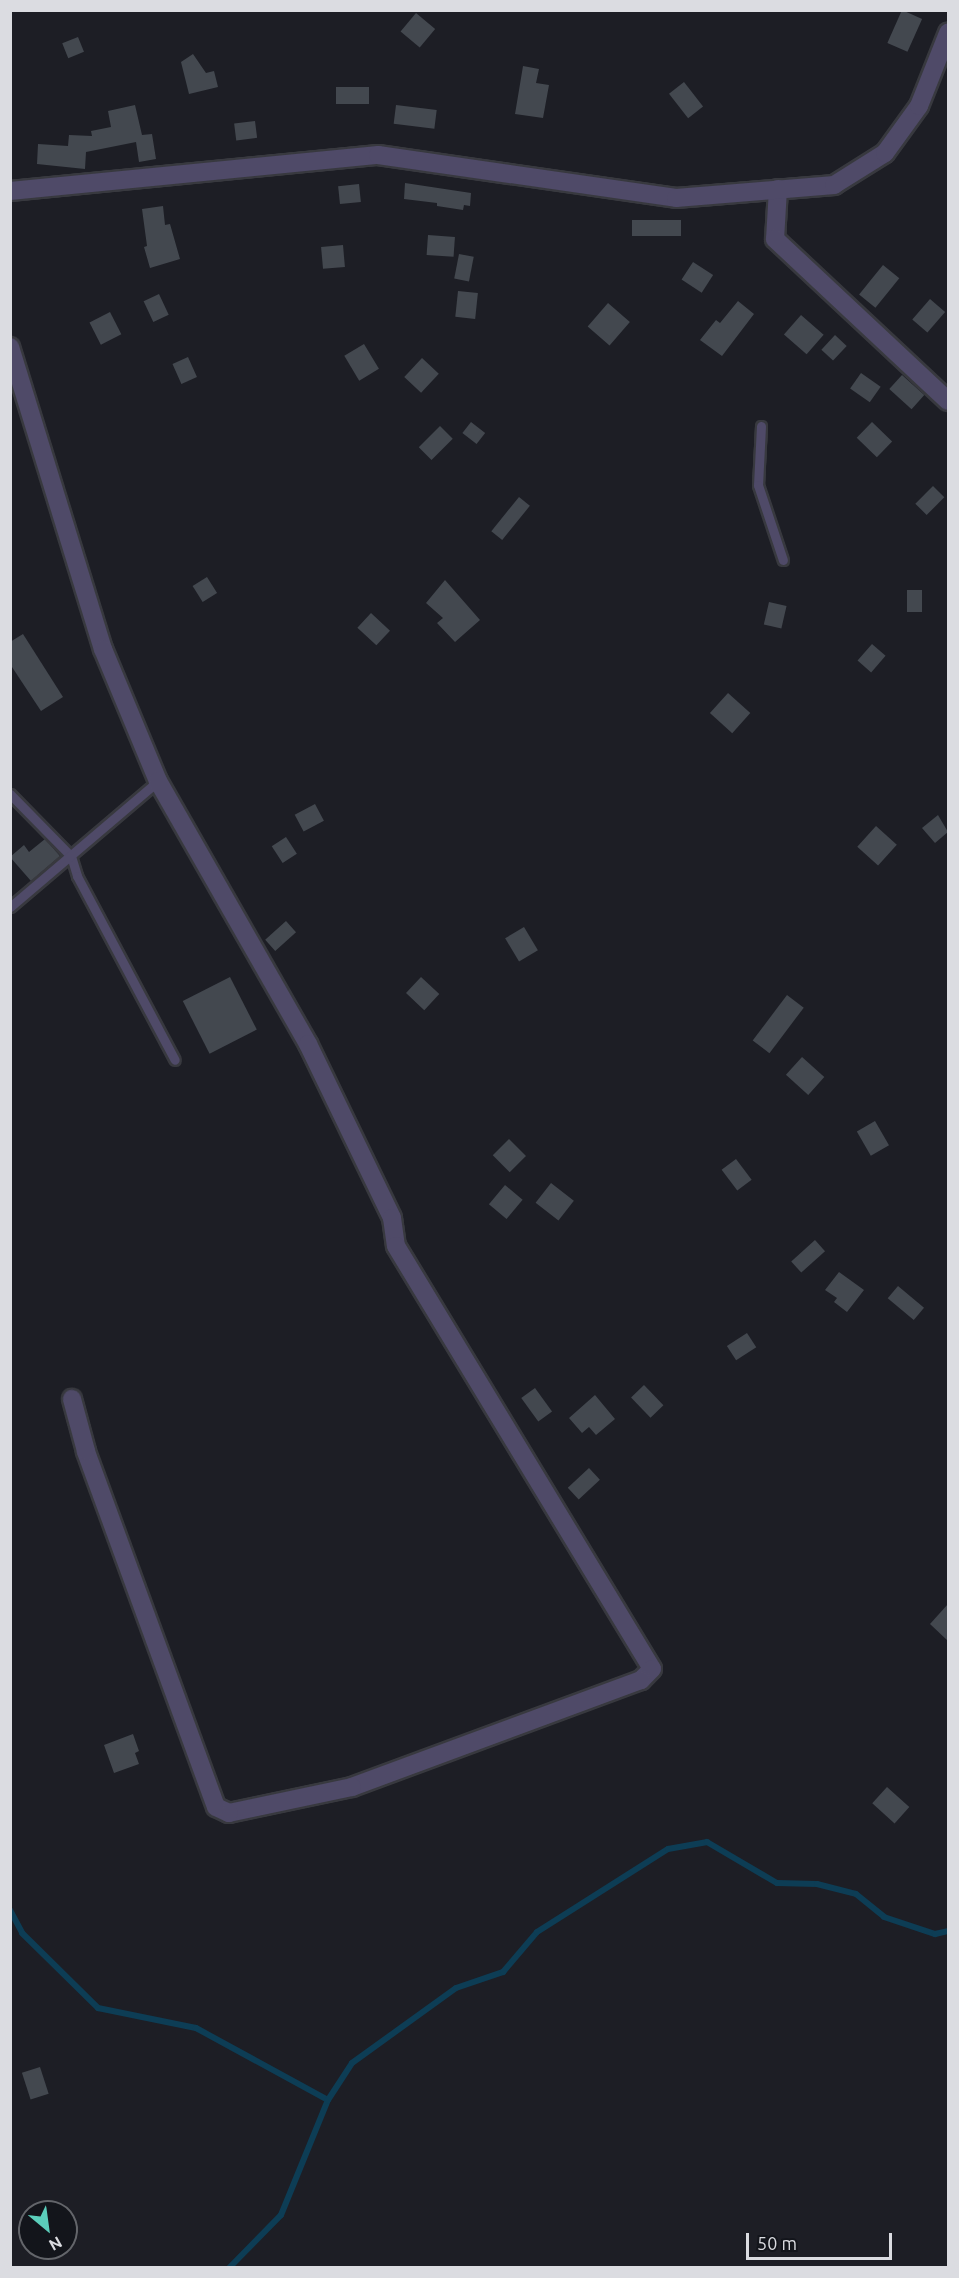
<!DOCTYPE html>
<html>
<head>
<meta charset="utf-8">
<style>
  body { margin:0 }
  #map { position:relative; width:959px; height:2278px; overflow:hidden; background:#1d1e25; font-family:Ubuntu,sans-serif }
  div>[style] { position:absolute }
  .stream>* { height:6px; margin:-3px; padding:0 3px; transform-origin:3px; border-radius:3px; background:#0d3d55 }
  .building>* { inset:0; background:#43484f; transform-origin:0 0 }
  .roads { filter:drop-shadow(2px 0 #38393f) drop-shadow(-2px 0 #38393f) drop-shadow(0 2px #38393f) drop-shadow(0 -2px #38393f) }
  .service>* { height:9px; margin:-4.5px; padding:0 4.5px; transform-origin:4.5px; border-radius:4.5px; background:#4f4a68 }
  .minor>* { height:18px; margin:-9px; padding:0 9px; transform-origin:9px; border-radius:9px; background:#4f4a68 }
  span { translate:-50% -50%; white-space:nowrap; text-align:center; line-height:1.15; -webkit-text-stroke:5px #13151b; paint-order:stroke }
  .frame { position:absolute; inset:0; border:12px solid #dbdce1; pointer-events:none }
  .north { position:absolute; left:18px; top:2200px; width:60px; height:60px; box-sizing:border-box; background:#13151b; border:2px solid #63656a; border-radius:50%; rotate:151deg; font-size:16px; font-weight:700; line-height:24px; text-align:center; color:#dbdce1 }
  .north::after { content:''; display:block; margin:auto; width:21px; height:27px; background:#5bcebb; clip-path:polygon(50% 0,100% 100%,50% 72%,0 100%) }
  .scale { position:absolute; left:746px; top:2233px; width:146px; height:27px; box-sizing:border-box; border:3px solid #dbdce1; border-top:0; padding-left:8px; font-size:18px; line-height:21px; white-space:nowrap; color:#dbdce1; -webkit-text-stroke:4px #13151b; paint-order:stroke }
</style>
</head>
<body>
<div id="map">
  <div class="stream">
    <div style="left:10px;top:1910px;width:26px;rotate:62deg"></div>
    <div style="left:22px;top:1933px;width:107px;rotate:44.6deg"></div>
    <div style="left:98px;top:2008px;width:100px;rotate:11.5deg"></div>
    <div style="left:196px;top:2028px;width:150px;rotate:28.6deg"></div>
    <div style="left:229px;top:2268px;width:74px;rotate:-45.5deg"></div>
    <div style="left:281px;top:2215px;width:124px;rotate:-67.8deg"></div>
    <div style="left:328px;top:2100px;width:44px;rotate:-57deg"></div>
    <div style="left:352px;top:2063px;width:128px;rotate:-35.8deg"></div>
    <div style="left:456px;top:1988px;width:50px;rotate:-18.8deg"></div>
    <div style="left:503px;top:1972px;width:52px;rotate:-49.6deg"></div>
    <div style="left:537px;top:1932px;width:155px;rotate:-32.4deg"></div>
    <div style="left:668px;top:1849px;width:40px;rotate:-10deg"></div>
    <div style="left:707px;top:1842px;width:81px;rotate:30.4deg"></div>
    <div style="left:777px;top:1883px;width:40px;rotate:1.4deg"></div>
    <div style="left:817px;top:1884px;width:40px;rotate:14.4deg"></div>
    <div style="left:856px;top:1894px;width:36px;rotate:39deg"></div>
    <div style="left:884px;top:1917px;width:54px;rotate:18.4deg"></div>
    <div style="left:935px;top:1934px;width:13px;rotate:-13deg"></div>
  </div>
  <div class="building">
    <div style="left:902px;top:10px;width:22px;height:36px;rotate:24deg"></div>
    <div style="left:416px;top:13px;width:25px;height:24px;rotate:40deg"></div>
    <div style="left:78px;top:37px;width:16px;height:17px;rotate:68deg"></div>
    <div style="clip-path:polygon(193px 54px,206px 73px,214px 71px,218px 87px,189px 94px,181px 62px)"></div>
    <div style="clip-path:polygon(523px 66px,539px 69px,536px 83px,549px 85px,543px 118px,515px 114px)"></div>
    <div style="left:684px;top:82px;width:31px;height:19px;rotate:52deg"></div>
    <div style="left:369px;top:87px;width:17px;height:33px;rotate:90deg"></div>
    <div style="clip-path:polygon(135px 105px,142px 135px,152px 134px,156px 159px,139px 162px,136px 142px,86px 152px,85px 169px,37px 164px,38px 144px,68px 146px,69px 135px,92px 136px,91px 131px,111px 127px,108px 111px)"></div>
    <div style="left:396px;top:105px;width:41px;height:19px;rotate:7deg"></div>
    <div style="left:255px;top:121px;width:17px;height:21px;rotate:83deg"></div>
    <div style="clip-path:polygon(405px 183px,471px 193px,470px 206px,464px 205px,463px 210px,437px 206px,437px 203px,404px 199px)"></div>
    <div style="left:359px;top:184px;width:18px;height:21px;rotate:84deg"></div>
    <div style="clip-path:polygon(163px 206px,165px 225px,170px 224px,180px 259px,150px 268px,144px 247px,147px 246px,142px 209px)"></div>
    <div style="left:681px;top:220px;width:16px;height:49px;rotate:90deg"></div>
    <div style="left:428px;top:235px;width:27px;height:20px;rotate:4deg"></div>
    <div style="left:343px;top:245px;width:22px;height:22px;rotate:85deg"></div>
    <div style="left:459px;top:254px;width:15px;height:25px;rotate:11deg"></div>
    <div style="left:693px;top:262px;width:24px;height:21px;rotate:33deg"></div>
    <div style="left:883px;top:265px;width:21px;height:38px;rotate:39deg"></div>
    <div style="left:458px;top:291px;width:20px;height:26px;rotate:6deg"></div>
    <div style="left:159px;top:294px;width:23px;height:17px;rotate:65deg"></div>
    <div style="left:930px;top:299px;width:20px;height:27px;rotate:41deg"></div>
    <div style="clip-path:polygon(738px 301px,754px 314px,722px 356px,700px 340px,716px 320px,720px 323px)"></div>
    <div style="left:608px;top:303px;width:29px;height:31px;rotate:41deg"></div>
    <div style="left:110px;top:312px;width:25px;height:23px;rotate:63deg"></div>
    <div style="left:801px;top:315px;width:30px;height:26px;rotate:41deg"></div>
    <div style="left:835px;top:335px;width:16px;height:20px;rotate:43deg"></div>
    <div style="left:364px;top:344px;width:29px;height:23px;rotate:59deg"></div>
    <div style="left:188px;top:357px;width:22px;height:17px;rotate:66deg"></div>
    <div style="left:422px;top:358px;width:23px;height:26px;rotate:43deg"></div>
    <div style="left:861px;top:373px;width:24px;height:19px;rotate:35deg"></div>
    <div style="left:902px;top:375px;width:30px;height:19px;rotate:42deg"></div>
    <div style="left:471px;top:422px;width:18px;height:14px;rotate:38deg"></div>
    <div style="left:872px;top:422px;width:28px;height:22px;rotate:44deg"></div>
    <div style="left:440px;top:426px;width:18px;height:30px;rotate:45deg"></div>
    <div style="left:933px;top:486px;width:16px;height:25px;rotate:45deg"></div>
    <div style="left:519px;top:497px;width:14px;height:44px;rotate:39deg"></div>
    <div style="left:207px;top:577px;width:19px;height:17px;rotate:58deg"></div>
    <div style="clip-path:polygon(445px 580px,480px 620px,455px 642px,437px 623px,443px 618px,426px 603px)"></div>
    <div style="left:907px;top:590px;width:15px;height:22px"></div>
    <div style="left:769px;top:602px;width:18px;height:23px;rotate:13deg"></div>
    <div style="left:371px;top:613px;width:26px;height:20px;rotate:43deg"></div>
    <div style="clip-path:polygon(23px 634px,63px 697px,41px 711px,10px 664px,10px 642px)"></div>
    <div style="left:872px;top:644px;width:18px;height:22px;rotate:41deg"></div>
    <div style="left:728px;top:693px;width:30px;height:27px;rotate:42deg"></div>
    <div style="left:315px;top:804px;width:19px;height:23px;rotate:62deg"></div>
    <div style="clip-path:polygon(938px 815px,948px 832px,935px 843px,922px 828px)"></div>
    <div style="left:876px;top:826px;width:28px;height:28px;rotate:42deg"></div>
    <div style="left:286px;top:837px;width:20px;height:17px;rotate:57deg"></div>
    <div style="clip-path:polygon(45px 839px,60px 856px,31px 881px,10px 857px,24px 845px,29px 852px)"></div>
    <div style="left:286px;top:921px;width:15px;height:28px;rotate:48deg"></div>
    <div style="left:524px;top:927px;width:27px;height:22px;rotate:59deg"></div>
    <div style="left:230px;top:977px;width:59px;height:53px;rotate:63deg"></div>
    <div style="left:421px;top:977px;width:25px;height:22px;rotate:43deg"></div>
    <div style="left:787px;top:995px;width:21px;height:57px;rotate:37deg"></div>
    <div style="left:802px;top:1057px;width:30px;height:24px;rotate:42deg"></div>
    <div style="left:875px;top:1121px;width:28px;height:21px;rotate:60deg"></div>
    <div style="left:509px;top:1139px;width:24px;height:23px;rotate:45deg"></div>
    <div style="left:736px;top:1159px;width:26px;height:18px;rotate:53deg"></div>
    <div style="left:551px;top:1183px;width:29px;height:25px;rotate:38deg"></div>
    <div style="left:505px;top:1185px;width:23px;height:25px;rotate:40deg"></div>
    <div style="left:815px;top:1240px;width:15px;height:32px;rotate:48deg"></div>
    <div style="clip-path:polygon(839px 1272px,864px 1290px,847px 1312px,834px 1302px,837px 1298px,825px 1290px)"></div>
    <div style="left:898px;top:1286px;width:34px;height:16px;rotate:40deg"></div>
    <div style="left:747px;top:1333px;width:17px;height:24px;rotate:57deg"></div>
    <div style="left:644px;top:1385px;width:28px;height:18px;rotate:46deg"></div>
    <div style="left:535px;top:1388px;width:29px;height:17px;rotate:54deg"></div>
    <div style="clip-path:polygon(595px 1395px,615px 1419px,596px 1435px,589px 1427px,582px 1433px,569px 1418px)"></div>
    <div style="left:589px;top:1468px;width:16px;height:29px;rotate:47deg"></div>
    <div style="clip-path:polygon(948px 1604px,948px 1641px,930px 1624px)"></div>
    <div style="clip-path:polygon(133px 1734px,139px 1751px,135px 1753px,139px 1764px,114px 1773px,104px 1745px)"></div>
    <div style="left:887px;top:1787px;width:30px;height:22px;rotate:42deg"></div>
    <div style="left:40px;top:2067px;width:28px;height:19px;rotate:72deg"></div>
  </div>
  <div class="roads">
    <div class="service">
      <div style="left:761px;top:426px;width:59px;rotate:92.9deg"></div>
      <div style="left:758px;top:485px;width:79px;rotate:71.6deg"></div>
      <div style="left:10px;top:794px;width:87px;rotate:45.5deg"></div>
      <div style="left:71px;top:856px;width:21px;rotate:73deg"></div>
      <div style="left:77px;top:876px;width:208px;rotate:62deg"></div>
      <div style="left:10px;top:907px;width:194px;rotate:-40.4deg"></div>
    </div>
    <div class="minor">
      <div style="left:778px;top:189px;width:50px;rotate:93.4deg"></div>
      <div style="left:775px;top:239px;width:237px;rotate:43.1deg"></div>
      <div style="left:10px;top:191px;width:370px;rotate:-5.6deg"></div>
      <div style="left:378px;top:155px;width:301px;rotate:8.2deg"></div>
      <div style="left:676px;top:198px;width:159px;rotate:-4.7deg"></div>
      <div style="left:834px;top:185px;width:60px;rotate:-32.1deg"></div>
      <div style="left:885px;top:153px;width:58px;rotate:-54.1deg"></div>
      <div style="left:919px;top:106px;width:79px;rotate:-68.3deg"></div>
      <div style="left:10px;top:347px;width:316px;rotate:72.9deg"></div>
      <div style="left:103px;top:649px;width:143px;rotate:67.4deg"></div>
      <div style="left:158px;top:781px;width:303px;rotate:60.3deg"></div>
      <div style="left:308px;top:1044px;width:193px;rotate:64.2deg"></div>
      <div style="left:392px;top:1218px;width:28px;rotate:82deg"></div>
      <div style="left:396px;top:1246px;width:494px;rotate:58.8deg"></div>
      <div style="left:652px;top:1669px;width:16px;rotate:135deg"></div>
      <div style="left:641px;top:1680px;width:308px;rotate:159.7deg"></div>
      <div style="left:352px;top:1787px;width:126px;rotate:168.1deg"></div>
      <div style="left:229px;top:1813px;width:14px;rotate:-155deg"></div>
      <div style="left:216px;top:1807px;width:379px;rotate:-110.1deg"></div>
      <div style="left:86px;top:1451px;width:54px;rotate:-105.1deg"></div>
    </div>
  </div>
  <div class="frame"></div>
  <div class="north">N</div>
  <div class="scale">50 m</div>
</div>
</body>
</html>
